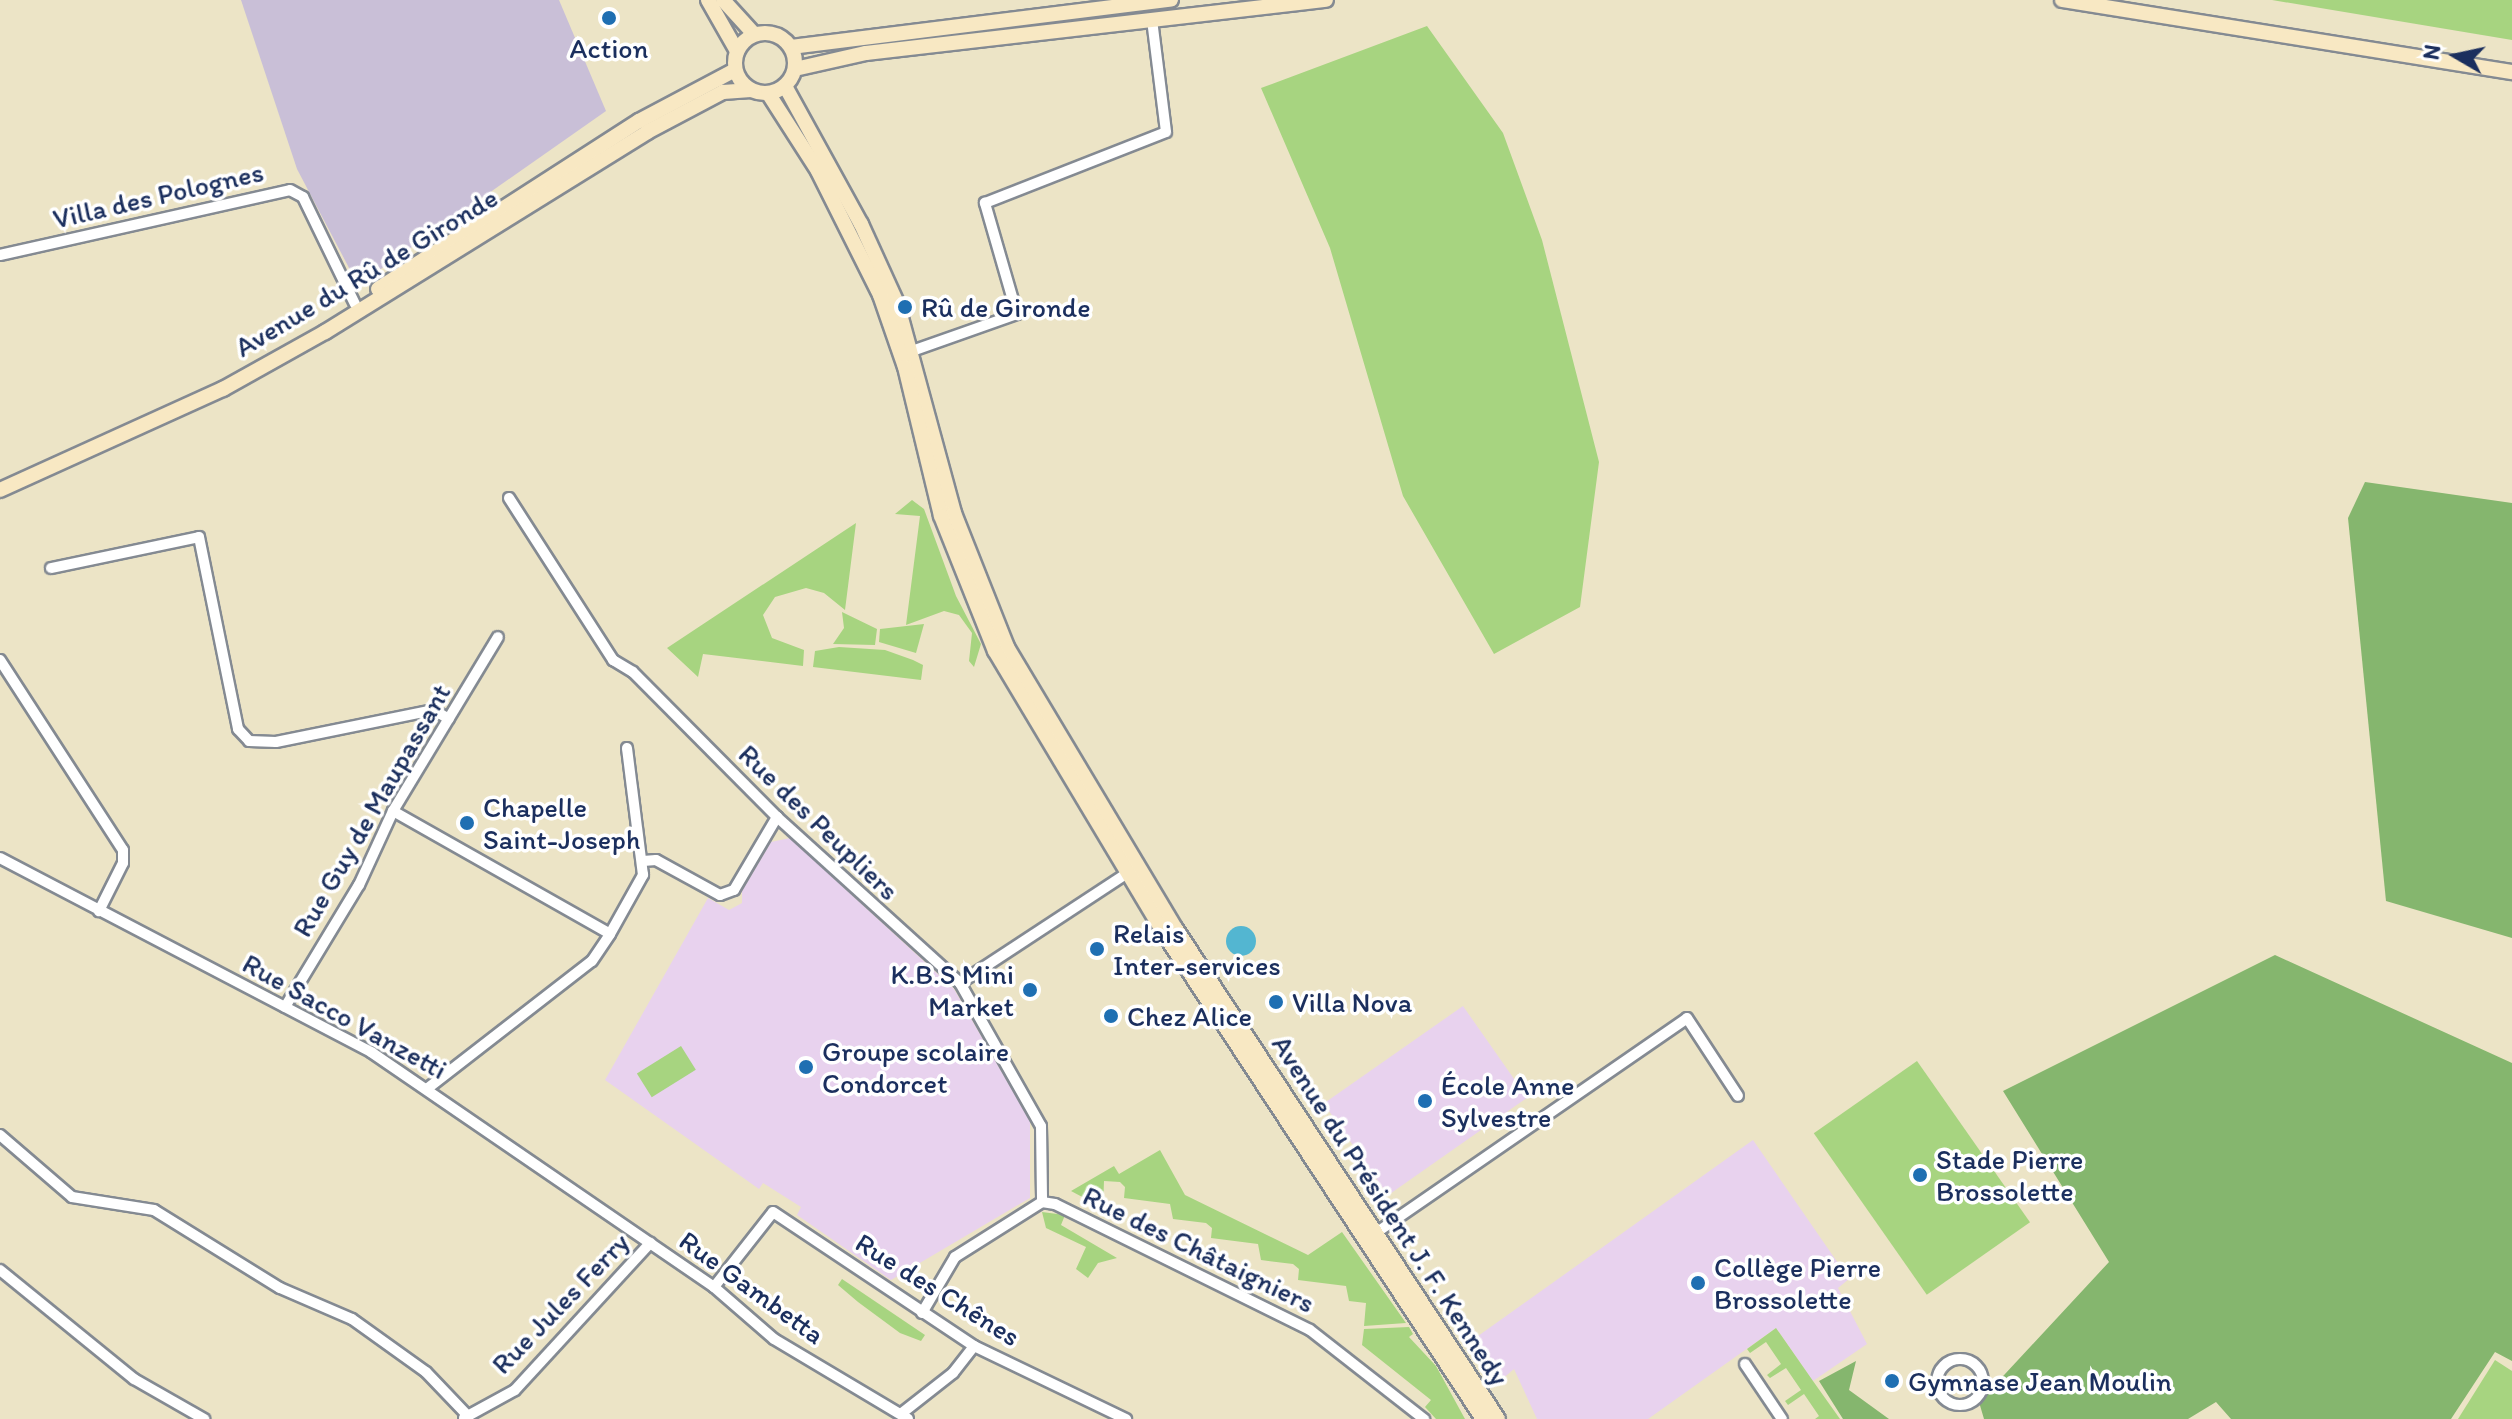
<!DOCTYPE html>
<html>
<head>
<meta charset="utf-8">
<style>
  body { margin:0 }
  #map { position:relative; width:2512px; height:1419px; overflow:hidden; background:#ece4c6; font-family:Itim,sans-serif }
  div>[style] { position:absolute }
  .built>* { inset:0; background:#e8d2ee; transform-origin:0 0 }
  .industrial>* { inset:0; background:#c9bfd7 }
  .green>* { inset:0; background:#a7d480; transform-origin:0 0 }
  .forest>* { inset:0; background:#85b66e }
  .water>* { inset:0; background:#53b6d1 }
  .round { border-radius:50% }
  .roads { filter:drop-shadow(2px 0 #848a92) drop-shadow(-2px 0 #848a92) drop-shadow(0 2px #848a92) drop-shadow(0 -2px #848a92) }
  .street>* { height:10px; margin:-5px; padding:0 5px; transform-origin:5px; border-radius:5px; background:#fff }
  .street>.ring { margin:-5px; padding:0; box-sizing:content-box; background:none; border:10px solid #fff; border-radius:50% }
  .secondary>* { height:14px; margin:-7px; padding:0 7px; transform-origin:7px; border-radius:7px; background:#f8e8c3 }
  .secondary>.ring { margin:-7px; padding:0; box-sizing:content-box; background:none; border:14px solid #f8e8c3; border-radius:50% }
  .dots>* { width:22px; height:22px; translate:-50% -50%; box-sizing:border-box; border:4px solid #fff; border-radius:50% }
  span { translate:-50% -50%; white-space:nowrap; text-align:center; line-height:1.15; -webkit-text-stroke:7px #fff; paint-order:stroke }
  .poi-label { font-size:28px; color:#1b2f5e }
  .left { translate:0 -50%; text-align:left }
  .right { translate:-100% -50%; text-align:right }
  .street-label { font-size:28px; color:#1b2f5e }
  .north { position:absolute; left:2416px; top:16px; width:80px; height:80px; -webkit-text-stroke:6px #fff; paint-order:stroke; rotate:279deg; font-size:22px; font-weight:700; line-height:32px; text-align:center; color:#1b2f5e }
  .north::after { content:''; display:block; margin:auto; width:28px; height:36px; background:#1b2f5e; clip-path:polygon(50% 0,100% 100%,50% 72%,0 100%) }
</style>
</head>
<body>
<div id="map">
  <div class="built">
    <div style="clip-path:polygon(790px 838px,954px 989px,1030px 1121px,1030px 1198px,891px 1280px,797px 1215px,801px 1207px,763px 1183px,759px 1189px,605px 1080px,708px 898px,729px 910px,742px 903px,742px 891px,771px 842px)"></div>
    <div style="left:1463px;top:1006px;width:112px;height:170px;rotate:55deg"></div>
    <div style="clip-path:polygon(1753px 1140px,1849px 1279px,1838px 1288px,1867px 1344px,1813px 1381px,1776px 1328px,1648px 1419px,1537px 1419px,1514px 1369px,1500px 1381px,1471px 1341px)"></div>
  </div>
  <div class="industrial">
    <div style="clip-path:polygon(241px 0,559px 0,606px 111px,358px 285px,297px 169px)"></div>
  </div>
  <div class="green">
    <div style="clip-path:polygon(2272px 0,2512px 0,2512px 40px)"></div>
    <div style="clip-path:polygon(1427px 26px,1503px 133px,1542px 240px,1599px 462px,1580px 607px,1494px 654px,1403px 496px,1330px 248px,1261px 88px)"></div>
    <div style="clip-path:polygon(912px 500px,924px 509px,956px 596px,981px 644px,974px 667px,969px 661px,972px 633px,959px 615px,944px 611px,906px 625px,920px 516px,895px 514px)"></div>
    <div style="clip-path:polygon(856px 523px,845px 610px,824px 593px,806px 588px,775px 597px,763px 615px,772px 638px,804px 650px,803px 666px,703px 654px,698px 677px,667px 648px)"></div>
    <div style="clip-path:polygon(842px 612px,877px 629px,875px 645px,833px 644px,844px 628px)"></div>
    <div style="clip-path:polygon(924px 624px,916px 653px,879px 642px,880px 629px)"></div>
    <div style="clip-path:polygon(839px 647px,885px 650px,913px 660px,923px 665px,921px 680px,813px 667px,815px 651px)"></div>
    <div style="left:681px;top:1046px;width:28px;height:52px;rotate:58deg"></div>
    <div style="left:1917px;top:1061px;width:197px;height:126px;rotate:55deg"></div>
    <div style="clip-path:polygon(1160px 1150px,1185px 1195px,1308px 1255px,1342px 1232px,1406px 1323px,1364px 1326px,1366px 1303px,1349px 1301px,1346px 1286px,1298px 1280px,1299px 1269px,1293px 1264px,1261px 1260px,1258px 1244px,1211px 1238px,1212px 1228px,1206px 1223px,1173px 1219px,1170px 1204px,1124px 1198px,1125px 1187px,1120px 1182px,1104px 1181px,1103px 1208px,1071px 1191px,1114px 1166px,1119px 1174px)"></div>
    <div style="clip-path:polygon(1042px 1212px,1065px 1215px,1061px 1225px,1117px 1258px,1098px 1263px,1088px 1278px,1076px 1269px,1086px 1247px,1046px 1228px)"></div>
    <div style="clip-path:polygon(842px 1279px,925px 1335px,921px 1341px,900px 1333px,858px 1302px,838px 1285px)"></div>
    <div style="clip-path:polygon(1409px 1327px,1413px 1334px,1409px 1337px,1436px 1366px,1465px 1419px,1436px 1419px,1425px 1407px,1431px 1400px,1362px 1345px,1364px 1329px)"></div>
    <div style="clip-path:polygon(1776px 1328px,1813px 1381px,1840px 1419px,1815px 1419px,1819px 1416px,1804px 1394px,1788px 1405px,1785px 1401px,1801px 1390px,1786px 1368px,1770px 1378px,1767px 1375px,1781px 1364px,1766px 1342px,1750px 1353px,1747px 1349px)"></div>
    <div style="clip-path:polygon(2495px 1360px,2512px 1371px,2512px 1419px,2458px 1419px)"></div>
  </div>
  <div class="forest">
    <div style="clip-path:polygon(2365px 482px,2512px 503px,2512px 938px,2386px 901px,2348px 518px)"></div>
    <div style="clip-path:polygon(2275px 955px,2512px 1063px,2512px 1361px,2495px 1352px,2451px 1419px,2231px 1419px,2216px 1402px,2188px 1419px,1984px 1419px,1979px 1402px,2109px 1262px,2003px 1091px)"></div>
    <div style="clip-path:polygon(1856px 1361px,1849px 1390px,1889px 1419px,1843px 1419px,1819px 1381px)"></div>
  </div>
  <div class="water">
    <div class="round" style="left:1226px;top:926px;width:30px;height:30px"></div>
  </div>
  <div class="roads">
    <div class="street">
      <div style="left:0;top:255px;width:297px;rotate:-12.6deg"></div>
      <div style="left:290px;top:190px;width:15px;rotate:28deg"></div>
      <div style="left:303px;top:197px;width:119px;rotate:64.1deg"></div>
      <div style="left:912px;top:351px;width:111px;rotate:-19.4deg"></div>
      <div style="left:1017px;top:314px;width:116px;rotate:-106.1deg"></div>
      <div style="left:985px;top:203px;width:194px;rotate:-21.4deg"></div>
      <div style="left:1166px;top:132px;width:114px;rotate:-97.1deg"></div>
      <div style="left:509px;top:498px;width:193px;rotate:57.3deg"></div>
      <div style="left:613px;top:660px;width:23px;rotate:31deg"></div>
      <div style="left:633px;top:672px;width:204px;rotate:45.2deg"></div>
      <div style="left:777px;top:817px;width:247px;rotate:42.2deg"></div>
      <div style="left:960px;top:983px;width:164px;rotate:60.5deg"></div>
      <div style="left:1041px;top:1126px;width:76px;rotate:89.2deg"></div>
      <div style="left:51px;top:568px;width:151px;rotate:-11.8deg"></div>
      <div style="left:199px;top:537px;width:196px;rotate:78.5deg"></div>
      <div style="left:238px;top:729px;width:16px;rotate:47deg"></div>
      <div style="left:249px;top:741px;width:27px;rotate:2deg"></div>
      <div style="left:276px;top:742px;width:160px;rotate:-11.5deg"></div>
      <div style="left:433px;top:710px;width:18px;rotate:29deg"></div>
      <div style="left:0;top:660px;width:226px;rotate:57.1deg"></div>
      <div style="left:123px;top:850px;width:13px;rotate:90deg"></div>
      <div style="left:123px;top:863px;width:54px;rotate:116.6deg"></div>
      <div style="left:393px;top:811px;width:249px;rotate:29.5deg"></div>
      <div style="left:0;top:858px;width:419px;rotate:27.6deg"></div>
      <div style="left:371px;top:1052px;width:416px;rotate:34.4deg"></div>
      <div style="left:714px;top:1287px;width:79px;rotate:40.9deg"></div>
      <div style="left:774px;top:1339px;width:156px;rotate:30.8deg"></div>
      <div style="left:643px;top:861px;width:13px;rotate:-4deg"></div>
      <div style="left:656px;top:860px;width:73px;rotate:28.7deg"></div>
      <div style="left:720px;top:895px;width:15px;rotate:-20deg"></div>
      <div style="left:734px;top:890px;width:85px;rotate:-59.5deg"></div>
      <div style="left:960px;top:983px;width:206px;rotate:-33.3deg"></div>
      <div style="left:285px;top:1007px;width:143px;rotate:-58.8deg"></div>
      <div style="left:359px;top:885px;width:81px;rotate:-65.3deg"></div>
      <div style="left:393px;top:811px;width:203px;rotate:-58.9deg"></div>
      <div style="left:428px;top:1088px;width:207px;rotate:-37.8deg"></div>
      <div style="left:592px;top:961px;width:32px;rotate:-56deg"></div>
      <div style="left:610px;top:934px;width:68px;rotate:-60.8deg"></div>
      <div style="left:643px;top:875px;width:128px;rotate:-97.2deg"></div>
      <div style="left:0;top:1135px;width:95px;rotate:40.7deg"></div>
      <div style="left:72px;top:1197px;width:83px;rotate:9deg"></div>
      <div style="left:154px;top:1210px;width:148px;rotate:31.8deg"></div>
      <div style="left:280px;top:1288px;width:78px;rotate:23.3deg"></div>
      <div style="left:352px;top:1319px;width:91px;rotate:35.6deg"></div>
      <div style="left:426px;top:1372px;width:61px;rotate:46.3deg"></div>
      <div style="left:1370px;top:1237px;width:385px;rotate:-34.6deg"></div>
      <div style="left:1687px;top:1018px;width:93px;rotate:56.8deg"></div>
      <div style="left:0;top:1270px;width:173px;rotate:39.1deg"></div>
      <div style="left:134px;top:1379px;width:81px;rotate:29.7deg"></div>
      <div style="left:714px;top:1287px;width:95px;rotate:-51.8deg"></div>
      <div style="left:773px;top:1212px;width:242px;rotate:33.7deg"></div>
      <div style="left:974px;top:1346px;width:169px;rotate:25.7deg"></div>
      <div style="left:922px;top:1313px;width:65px;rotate:-59.5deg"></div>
      <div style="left:955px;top:1257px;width:103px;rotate:-32.3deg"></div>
      <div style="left:1042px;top:1202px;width:13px;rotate:9deg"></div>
      <div style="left:1055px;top:1204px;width:284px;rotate:26.3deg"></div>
      <div style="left:1310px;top:1330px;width:145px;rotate:38deg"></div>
      <div class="ring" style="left:1937px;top:1359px;width:36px;height:36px"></div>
      <div style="left:1745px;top:1364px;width:66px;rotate:56.1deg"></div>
      <div style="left:902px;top:1413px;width:65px;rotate:-38.1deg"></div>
      <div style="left:953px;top:1373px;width:34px;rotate:-52deg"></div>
      <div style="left:464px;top:1418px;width:58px;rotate:-28.8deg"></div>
      <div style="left:515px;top:1390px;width:200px;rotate:-47.4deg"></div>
    </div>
    <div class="secondary">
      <div style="left:708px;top:0;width:59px;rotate:60.4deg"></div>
      <div style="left:723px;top:0;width:46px;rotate:47.6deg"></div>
      <div style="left:2062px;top:0;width:456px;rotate:9.1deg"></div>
      <div class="ring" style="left:735px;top:33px;width:46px;height:46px"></div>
      <div style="left:791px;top:47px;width:383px;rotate:-7.1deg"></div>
      <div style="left:795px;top:69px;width:73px;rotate:-12.7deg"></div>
      <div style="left:866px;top:53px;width:463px;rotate:-6.6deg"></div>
      <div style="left:785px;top:86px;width:158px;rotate:61.2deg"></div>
      <div style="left:861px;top:224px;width:87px;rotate:65.5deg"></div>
      <div style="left:897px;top:303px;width:218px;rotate:74.8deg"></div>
      <div style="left:954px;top:513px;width:144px;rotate:68.4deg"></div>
      <div style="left:1007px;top:647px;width:329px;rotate:59.1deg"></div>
      <div style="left:1176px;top:929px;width:586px;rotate:56.69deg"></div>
      <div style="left:768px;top:93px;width:93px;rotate:57.3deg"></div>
      <div style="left:818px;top:171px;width:139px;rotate:63.4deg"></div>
      <div style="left:880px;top:295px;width:76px;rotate:70.9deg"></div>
      <div style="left:905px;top:367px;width:153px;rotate:76.4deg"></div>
      <div style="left:941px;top:516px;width:145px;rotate:68.2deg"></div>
      <div style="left:995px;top:651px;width:331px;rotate:59.1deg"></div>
      <div style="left:1165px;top:935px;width:579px;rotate:56.69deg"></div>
      <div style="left:378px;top:289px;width:310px;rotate:-32.8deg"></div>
      <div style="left:639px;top:121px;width:109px;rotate:-28deg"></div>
      <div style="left:0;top:490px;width:245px;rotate:-24.4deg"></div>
      <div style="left:223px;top:389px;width:117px;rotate:-29.2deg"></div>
      <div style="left:325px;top:332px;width:379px;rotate:-31.8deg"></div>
      <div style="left:647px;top:132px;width:86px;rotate:-27.8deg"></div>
      <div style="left:723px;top:92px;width:28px;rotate:-4deg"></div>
    </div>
  </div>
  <div class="dots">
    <div style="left:609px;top:18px;background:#1f6fb2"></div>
    <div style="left:905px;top:307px;background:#1f6fb2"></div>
    <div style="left:467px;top:823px;background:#1f6fb2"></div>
    <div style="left:1097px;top:949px;background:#1f6fb2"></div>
    <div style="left:1030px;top:990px;background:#1f6fb2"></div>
    <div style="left:1276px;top:1002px;background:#1f6fb2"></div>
    <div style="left:1111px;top:1016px;background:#1f6fb2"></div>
    <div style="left:806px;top:1067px;background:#1f6fb2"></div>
    <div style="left:1425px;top:1101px;background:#1f6fb2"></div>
    <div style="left:1920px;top:1175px;background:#1f6fb2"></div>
    <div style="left:1698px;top:1283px;background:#1f6fb2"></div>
    <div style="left:1892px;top:1381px;background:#1f6fb2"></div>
  </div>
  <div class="poi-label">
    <span style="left:609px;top:48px">Action</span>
    <span class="left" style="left:921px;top:307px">Rû de Gironde</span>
    <span class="left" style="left:483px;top:823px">Chapelle<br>Saint-Joseph</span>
    <span class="left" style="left:1113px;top:949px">Relais<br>Inter-services</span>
    <span class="right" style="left:1014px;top:990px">K.B.S Mini<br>Market</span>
    <span class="left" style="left:1292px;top:1002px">Villa Nova</span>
    <span class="left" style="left:1127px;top:1016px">Chez Alice</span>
    <span class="left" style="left:822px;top:1067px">Groupe scolaire<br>Condorcet</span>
    <span class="left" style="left:1441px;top:1101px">École Anne<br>Sylvestre</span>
    <span class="left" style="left:1936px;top:1175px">Stade Pierre<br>Brossolette</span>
    <span class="left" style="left:1714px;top:1283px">Collège Pierre<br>Brossolette</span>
    <span class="left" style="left:1908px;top:1381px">Gymnase Jean Moulin</span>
  </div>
  <div class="street-label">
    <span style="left:158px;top:195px;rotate:-13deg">Villa des Polognes</span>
    <span style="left:366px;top:272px;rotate:-31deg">Avenue du Rû de Gironde</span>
    <span style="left:371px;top:810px;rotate:-60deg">Rue Guy de Maupassant</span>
    <span style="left:819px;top:822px;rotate:44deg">Rue des Peupliers</span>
    <span style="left:345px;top:1016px;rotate:29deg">Rue Sacco Vanzetti</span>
    <span style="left:1391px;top:1210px;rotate:57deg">Avenue du Président J. F. Kennedy</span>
    <span style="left:1199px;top:1249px;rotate:26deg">Rue des Châtaigniers</span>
    <span style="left:752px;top:1287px;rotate:36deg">Rue Gambetta</span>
    <span style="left:938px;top:1289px;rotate:32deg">Rue des Chênes</span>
    <span style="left:560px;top:1303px;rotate:-46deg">Rue Jules Ferry</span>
  </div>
  <div class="north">N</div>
</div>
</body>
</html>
